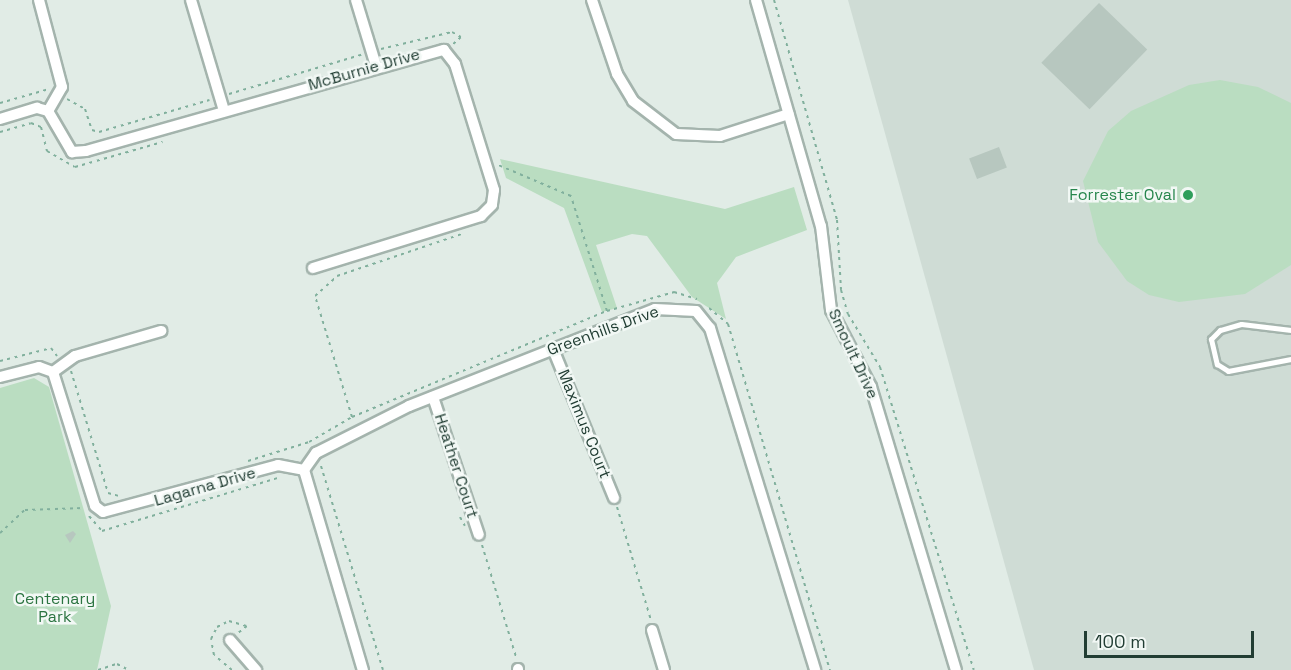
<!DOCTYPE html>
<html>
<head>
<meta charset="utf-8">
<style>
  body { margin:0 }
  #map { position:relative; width:1291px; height:670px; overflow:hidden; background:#e1ece6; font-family:"Space Grotesk",sans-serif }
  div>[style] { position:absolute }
  .built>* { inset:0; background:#cfdcd5 }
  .green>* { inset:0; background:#baddc1 }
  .building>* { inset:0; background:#b7c7bf; transform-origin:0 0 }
  .path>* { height:2px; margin-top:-1px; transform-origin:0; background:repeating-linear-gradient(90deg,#81b09d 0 3px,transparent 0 7.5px) }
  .roads { filter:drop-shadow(2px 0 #a4b4ad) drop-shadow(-2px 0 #a4b4ad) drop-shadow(0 2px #a4b4ad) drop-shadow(0 -2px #a4b4ad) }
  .lane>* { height:5px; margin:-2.5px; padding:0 2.5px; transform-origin:2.5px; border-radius:2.5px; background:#fff }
  .street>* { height:10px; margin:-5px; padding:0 5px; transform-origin:5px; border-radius:5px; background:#fff }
  .dots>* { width:16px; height:16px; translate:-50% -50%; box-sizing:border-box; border:3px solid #f2f8f5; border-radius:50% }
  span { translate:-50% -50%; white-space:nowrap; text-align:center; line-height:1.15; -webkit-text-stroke:5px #f2f8f5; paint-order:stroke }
  .street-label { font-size:16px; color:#213d33 }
  .leisure-label { font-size:16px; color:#27864d }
  .right { translate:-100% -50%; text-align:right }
  .park-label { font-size:16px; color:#2b7441 }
  .scale { position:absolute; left:1084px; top:631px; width:170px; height:27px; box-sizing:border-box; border:3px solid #213d33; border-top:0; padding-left:8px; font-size:18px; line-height:21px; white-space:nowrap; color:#213d33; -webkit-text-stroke:4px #f2f8f5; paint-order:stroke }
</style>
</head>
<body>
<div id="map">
  <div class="built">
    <div style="clip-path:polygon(848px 0,1291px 0,1291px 670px,1034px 670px)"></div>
  </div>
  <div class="green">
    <div style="clip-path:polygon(1220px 80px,1258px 87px,1291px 103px,1291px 265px,1245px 294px,1179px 302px,1149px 295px,1127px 281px,1098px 242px,1083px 181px,1108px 131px,1131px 111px,1189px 85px)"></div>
    <div style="clip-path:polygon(500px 159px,725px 209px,794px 187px,807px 230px,736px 257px,717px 283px,726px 319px,692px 297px,647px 236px,632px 234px,596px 245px,617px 308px,602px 312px,564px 208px,506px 178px)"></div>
    <div style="clip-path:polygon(34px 378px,49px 387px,111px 606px,97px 670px,0 670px,0 388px)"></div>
  </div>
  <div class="building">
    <div style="left:1099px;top:3px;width:67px;height:83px;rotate:44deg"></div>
    <div style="left:999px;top:147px;width:22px;height:32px;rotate:69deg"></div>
    <div style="clip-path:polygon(73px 531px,76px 534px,70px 543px,65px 535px)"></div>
  </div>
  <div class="path">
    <div style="left:774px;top:0;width:229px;rotate:74deg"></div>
    <div style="left:837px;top:220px;width:70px;rotate:86.7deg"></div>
    <div style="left:841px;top:290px;width:25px;rotate:74deg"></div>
    <div style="left:848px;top:314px;width:62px;rotate:58.9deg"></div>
    <div style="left:880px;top:367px;width:317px;rotate:72.8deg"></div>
    <div style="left:381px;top:49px;width:73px;rotate:-13.5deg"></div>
    <div style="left:452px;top:32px;width:10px;rotate:29deg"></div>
    <div style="left:461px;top:37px;width:12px;rotate:138deg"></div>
    <div style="left:229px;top:94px;width:138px;rotate:-16.5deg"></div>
    <div style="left:67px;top:99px;width:21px;rotate:29deg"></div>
    <div style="left:85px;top:109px;width:22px;rotate:72deg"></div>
    <div style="left:92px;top:130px;width:7px;rotate:16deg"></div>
    <div style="left:99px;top:132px;width:115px;rotate:-16.2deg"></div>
    <div style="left:0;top:103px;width:51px;rotate:-15.9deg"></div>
    <div style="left:0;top:132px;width:32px;rotate:-16deg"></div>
    <div style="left:31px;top:123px;width:11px;rotate:22deg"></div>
    <div style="left:41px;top:127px;width:25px;rotate:76deg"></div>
    <div style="left:47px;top:151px;width:32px;rotate:30deg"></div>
    <div style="left:75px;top:167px;width:91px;rotate:-16deg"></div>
    <div style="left:709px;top:308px;width:25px;rotate:40deg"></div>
    <div style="left:728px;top:324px;width:361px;rotate:73.6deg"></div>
    <div style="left:607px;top:311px;width:70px;rotate:-15.8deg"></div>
    <div style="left:674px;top:292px;width:24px;rotate:17deg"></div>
    <div style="left:0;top:361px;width:53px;rotate:-14.3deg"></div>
    <div style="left:51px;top:348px;width:10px;rotate:53deg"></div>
    <div style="left:71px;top:371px;width:127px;rotate:73.1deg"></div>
    <div style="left:108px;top:493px;width:11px;rotate:15deg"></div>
    <div style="left:352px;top:417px;width:127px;rotate:-107deg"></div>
    <div style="left:315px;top:296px;width:30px;rotate:-42deg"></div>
    <div style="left:337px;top:276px;width:132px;rotate:-18.6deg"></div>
    <div style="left:248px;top:461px;width:64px;rotate:-17.3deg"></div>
    <div style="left:309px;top:442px;width:50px;rotate:-30.2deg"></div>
    <div style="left:352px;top:417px;width:276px;rotate:-22.6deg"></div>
    <div style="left:607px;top:311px;width:121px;rotate:-107.4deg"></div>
    <div style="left:571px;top:196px;width:82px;rotate:-156.9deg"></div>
    <div style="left:321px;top:466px;width:213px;rotate:73.1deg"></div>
    <div style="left:617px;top:507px;width:118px;rotate:73.3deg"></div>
    <div style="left:89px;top:516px;width:20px;rotate:49deg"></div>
    <div style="left:102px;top:531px;width:183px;rotate:-16.8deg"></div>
    <div style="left:460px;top:517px;width:10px;rotate:61deg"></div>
    <div style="left:0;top:533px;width:34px;rotate:-43deg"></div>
    <div style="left:25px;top:510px;width:59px;rotate:-1.9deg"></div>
    <div style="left:482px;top:545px;width:120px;rotate:73.1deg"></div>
    <div style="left:98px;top:670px;width:20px;rotate:-18deg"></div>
    <div style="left:117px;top:664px;width:13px;rotate:27deg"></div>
    <div style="left:232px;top:670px;width:23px;rotate:-140deg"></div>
    <div style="left:214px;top:655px;width:16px;rotate:-101deg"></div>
    <div style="left:211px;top:639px;width:13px;rotate:-63deg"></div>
    <div style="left:217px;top:627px;width:13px;rotate:-27deg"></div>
    <div style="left:229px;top:621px;width:19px;rotate:16deg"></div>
    <div style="left:247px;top:626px;width:11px;rotate:142deg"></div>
  </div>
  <div class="roads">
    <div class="lane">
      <div style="left:1291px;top:330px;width:50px;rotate:-173.2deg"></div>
      <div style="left:1241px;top:324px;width:22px;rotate:164deg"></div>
      <div style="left:1220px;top:330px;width:13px;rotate:135deg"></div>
      <div style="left:1211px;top:339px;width:26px;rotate:77deg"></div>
      <div style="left:1217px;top:364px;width:13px;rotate:32deg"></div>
      <div style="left:1228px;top:371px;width:64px;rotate:-10.8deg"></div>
    </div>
    <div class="street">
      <div style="left:39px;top:0;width:90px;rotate:75.2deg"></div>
      <div style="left:62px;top:87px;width:28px;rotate:120deg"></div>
      <div style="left:191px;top:0;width:116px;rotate:73.4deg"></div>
      <div style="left:356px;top:0;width:69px;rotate:73.1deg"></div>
      <div style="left:592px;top:0;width:78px;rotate:71.3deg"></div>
      <div style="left:617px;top:74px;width:31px;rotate:59deg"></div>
      <div style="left:633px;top:101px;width:54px;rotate:37.5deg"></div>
      <div style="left:676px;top:134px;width:44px;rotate:2.6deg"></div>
      <div style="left:720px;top:136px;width:72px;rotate:-17.7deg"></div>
      <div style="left:756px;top:0;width:235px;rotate:74deg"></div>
      <div style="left:821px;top:226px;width:85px;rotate:83.2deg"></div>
      <div style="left:831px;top:310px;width:87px;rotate:62.5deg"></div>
      <div style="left:871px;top:387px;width:295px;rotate:73.3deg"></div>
      <div style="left:0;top:119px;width:39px;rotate:-17deg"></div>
      <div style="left:37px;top:108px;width:11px;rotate:15deg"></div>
      <div style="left:48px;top:111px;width:48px;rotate:59.7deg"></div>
      <div style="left:72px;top:152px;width:14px;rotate:-4deg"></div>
      <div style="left:86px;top:151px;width:372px;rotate:-15.8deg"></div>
      <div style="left:444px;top:50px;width:18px;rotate:52deg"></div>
      <div style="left:455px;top:64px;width:132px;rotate:72.8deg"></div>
      <div style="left:494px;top:190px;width:15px;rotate:98deg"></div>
      <div style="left:492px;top:205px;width:16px;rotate:135deg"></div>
      <div style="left:481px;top:216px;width:176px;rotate:162.8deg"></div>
      <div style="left:553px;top:349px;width:161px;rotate:67.7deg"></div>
      <div style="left:53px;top:372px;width:27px;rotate:-36deg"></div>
      <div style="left:75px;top:356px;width:90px;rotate:-16.2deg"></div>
      <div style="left:0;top:377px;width:40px;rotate:-14.4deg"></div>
      <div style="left:39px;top:367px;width:15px;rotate:20deg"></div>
      <div style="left:53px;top:372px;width:140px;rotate:72.6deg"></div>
      <div style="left:95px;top:506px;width:10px;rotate:37deg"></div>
      <div style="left:103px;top:512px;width:181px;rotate:-15deg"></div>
      <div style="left:278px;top:465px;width:26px;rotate:11deg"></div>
      <div style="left:304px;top:470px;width:209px;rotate:73.6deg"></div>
      <div style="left:433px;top:397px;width:145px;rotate:71.6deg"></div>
      <div style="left:304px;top:470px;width:21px;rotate:-55deg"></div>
      <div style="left:316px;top:453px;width:104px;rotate:-26.8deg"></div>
      <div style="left:409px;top:406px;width:264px;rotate:-21.5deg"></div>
      <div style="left:655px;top:309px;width:41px;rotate:2.8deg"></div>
      <div style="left:696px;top:311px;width:22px;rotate:51deg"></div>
      <div style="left:710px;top:328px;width:358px;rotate:72.9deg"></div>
      <div style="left:652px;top:630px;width:42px;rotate:73.3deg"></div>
      <div style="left:230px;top:640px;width:40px;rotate:49deg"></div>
      <div style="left:518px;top:669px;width:1px;rotate:90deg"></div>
    </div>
  </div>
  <div class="dots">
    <div style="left:1188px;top:195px;background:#2e9e5b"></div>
  </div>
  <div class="street-label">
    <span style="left:364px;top:70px;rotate:-16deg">McBurnie Drive</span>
    <span style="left:603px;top:331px;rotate:-20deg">Greenhills Drive</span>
    <span style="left:853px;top:354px;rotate:65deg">Smoult Drive</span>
    <span style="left:584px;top:424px;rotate:68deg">Maximus Court</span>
    <span style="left:456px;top:466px;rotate:72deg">Heather Court</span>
    <span style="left:205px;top:487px;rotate:-16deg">Lagarna Drive</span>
  </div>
  <div class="leisure-label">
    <span class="right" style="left:1176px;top:195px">Forrester Oval</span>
  </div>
  <div class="park-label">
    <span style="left:55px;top:608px">Centenary<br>Park</span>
  </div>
  <div class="scale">100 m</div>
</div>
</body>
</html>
